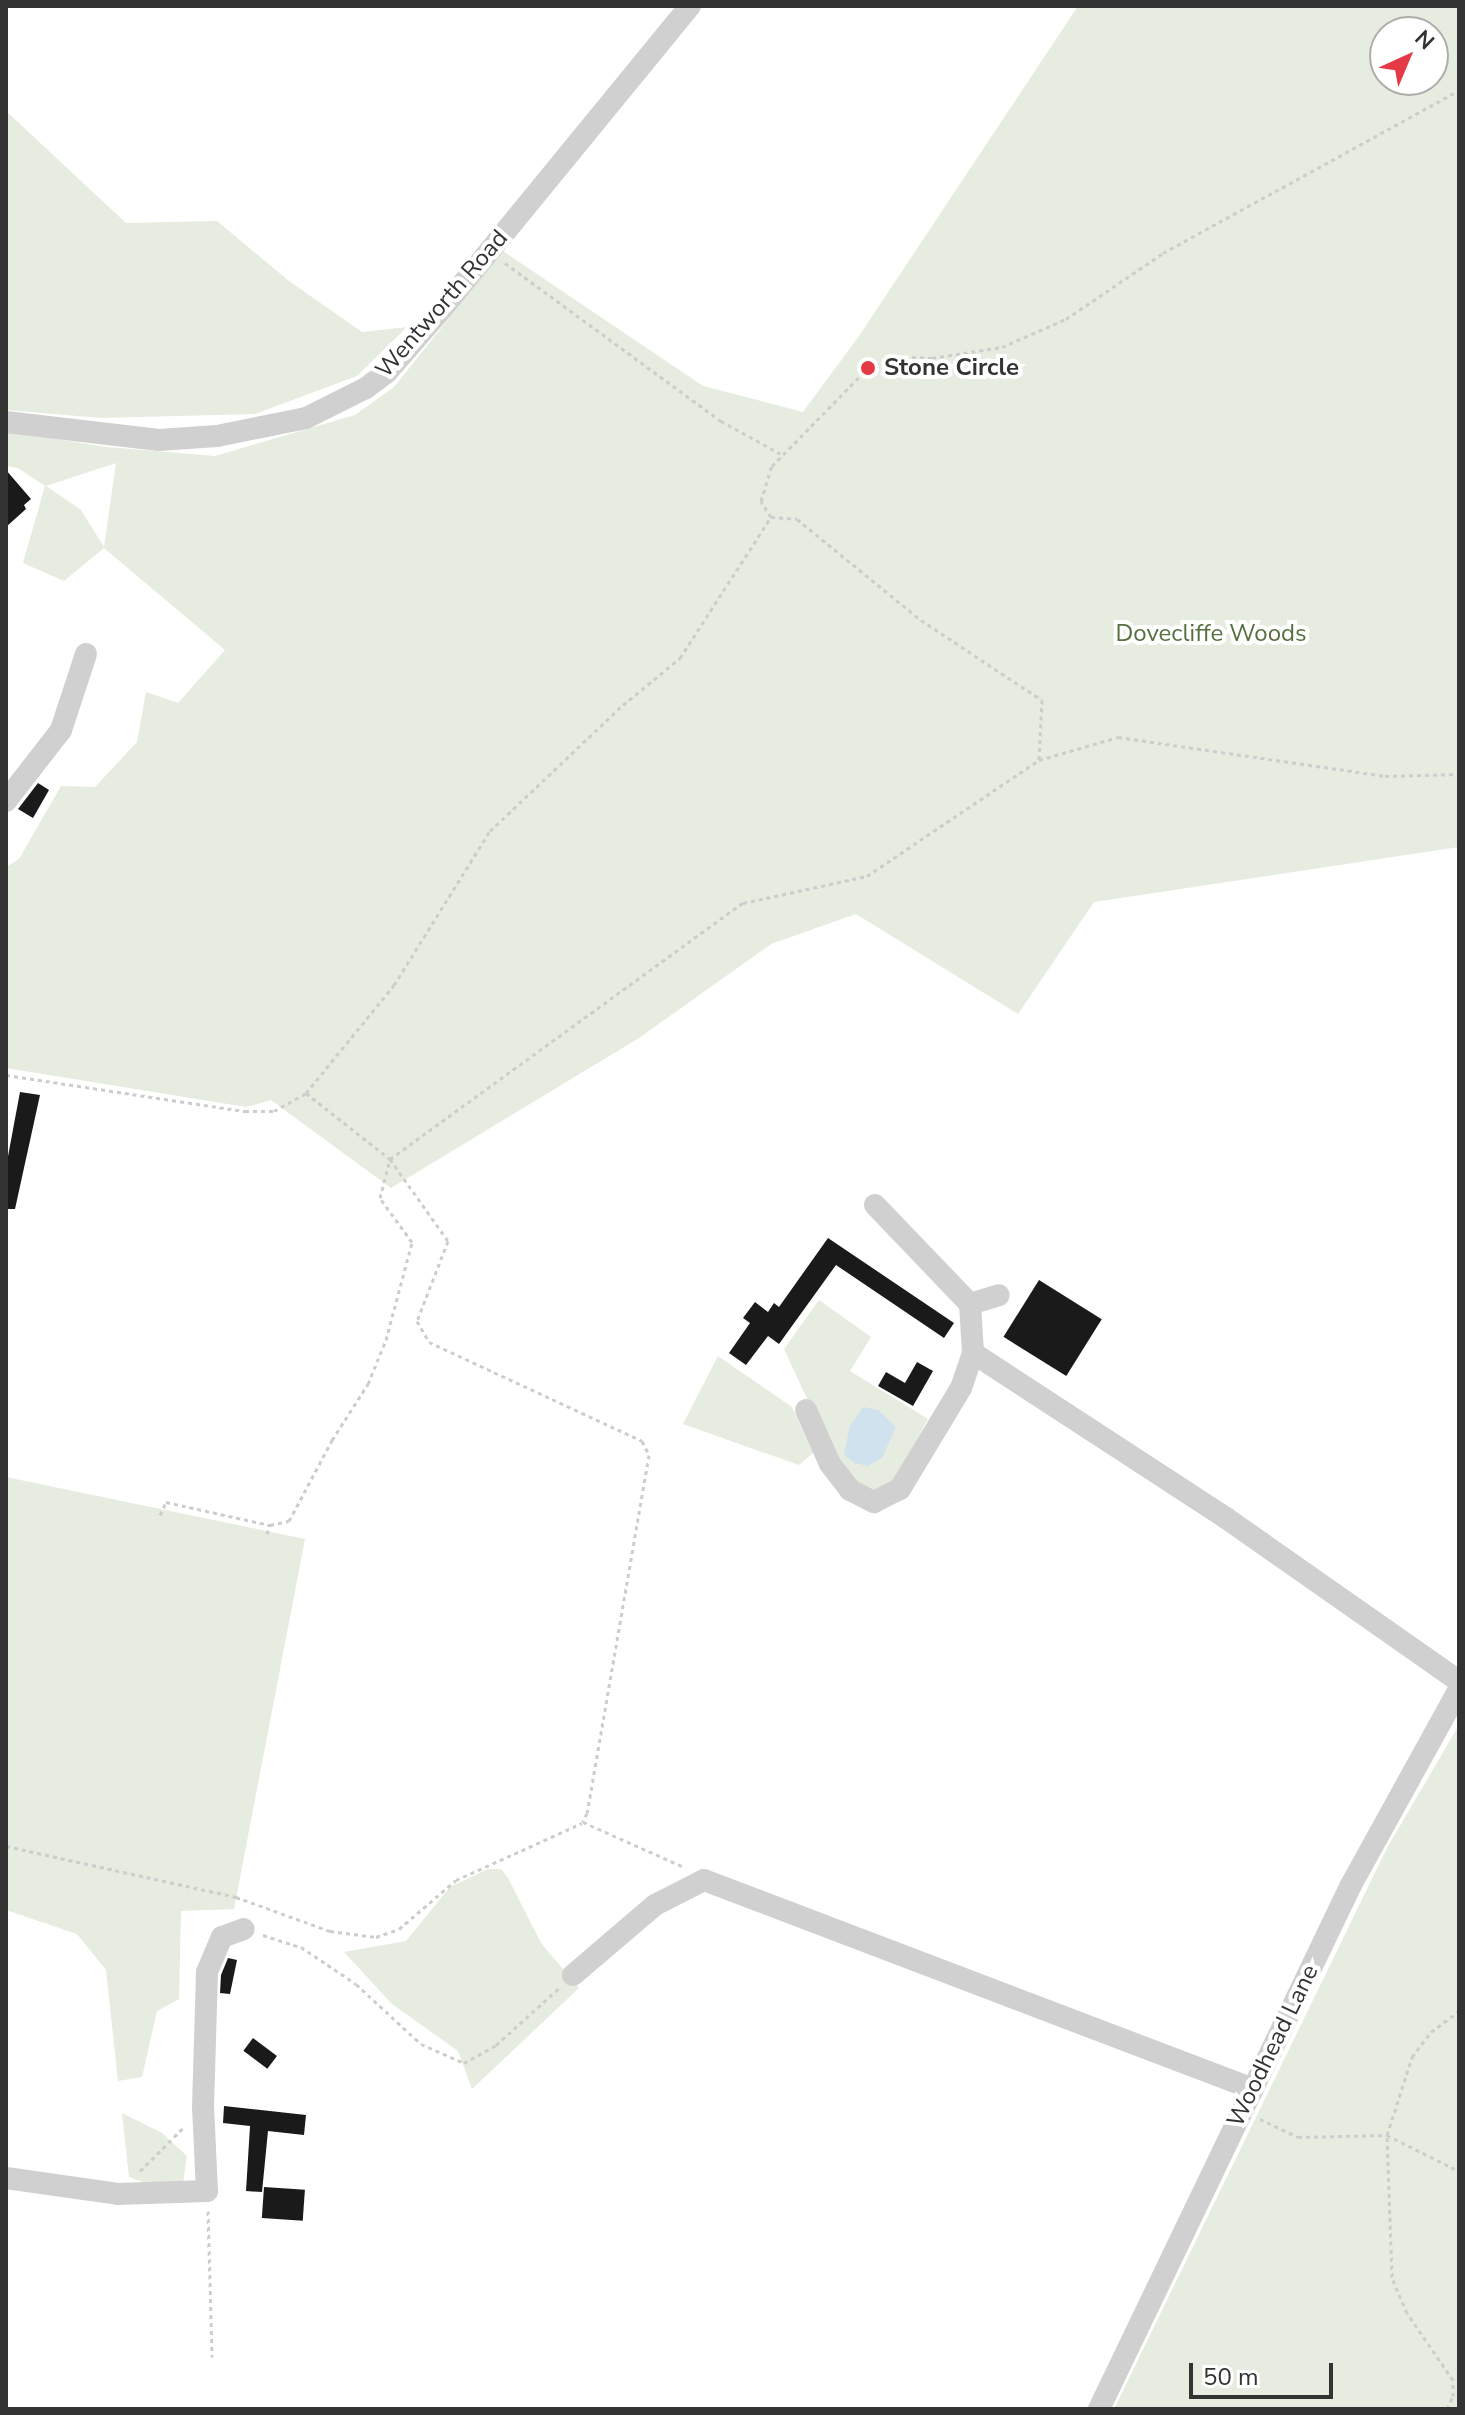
<!DOCTYPE html>
<html>
<head>
<meta charset="utf-8">
<style>
  body { margin:0 }
  #map { position:relative; width:1465px; height:2415px; overflow:hidden; background:#fff; font-family:"Nunito Sans",sans-serif }
  div>[style] { position:absolute }
  .green>* { inset:0; background:#e6ecdf }
  .water>* { inset:0; background:#cfe2ee }
  .building>* { inset:0; background:#1a1a1a; transform-origin:0 0 }
  .path>* { height:3px; margin-top:-1.5px; transform-origin:0; background:repeating-linear-gradient(90deg,#cdcdcd 0 4px,transparent 0 8px) }
  .minor>* { height:22px; margin:-11px; padding:0 11px; transform-origin:11px; border-radius:11px; background:#d0d0d0 }
  .dots>* { width:22px; height:22px; translate:-50% -50%; box-sizing:border-box; border:4px solid #fff; border-radius:50% }
  span { translate:-50% -50%; white-space:nowrap; text-align:center; line-height:1.15; -webkit-text-stroke:8px #fff; paint-order:stroke }
  .street-label { font-size:24px; color:#333 }
  .poi-label { font-size:24px; color:#333; font-weight:700 }
  .left { translate:0 -50%; text-align:left }
  .park-label { font-size:24px; color:#56703f }
  .frame { position:absolute; inset:0; border:8px solid #333; pointer-events:none }
  .north { position:absolute; left:1369px; top:16px; width:80px; height:80px; box-sizing:border-box; background:#fff; border:2px solid #adadad; border-radius:50%; rotate:44deg; font-size:22px; font-weight:700; line-height:32px; text-align:center; color:#333 }
  .north::after { content:''; display:block; margin:auto; width:28px; height:36px; background:#e63946; clip-path:polygon(50% 0,100% 100%,50% 72%,0 100%) }
  .scale { position:absolute; left:1189px; top:2363px; width:144px; height:36px; box-sizing:border-box; border:4px solid #333; border-top:0; padding-left:10px; font-size:24px; line-height:28px; white-space:nowrap; color:#333; -webkit-text-stroke:6px #fff; paint-order:stroke }
</style>
</head>
<body>
<div id="map">
  <div class="green">
    <div style="clip-path:polygon(evenodd,1078px 6px,1459px 6px,1459px 847px,1094px 902px,1018px 1014px,856px 914px,771px 944px,639px 1038px,391px 1188px,271px 1100px,246px 1107px,6px 1068px,6px 867px,19px 859px,61px 786px,95px 787px,137px 742px,146px 692px,178px 703px,225px 650px,104px 548px,64px 581px,23px 563px,45px 486px,18px 468px,6px 466px,6px 431px,107px 447px,215px 456px,355px 415px,394px 387px,503px 251px,703px 386px,803px 412px,859px 336px,1078px 6px,1385px 32px,1433px 32px,1433px 80px,1385px 80px,1385px 32px,1078px 6px,116px 463px,104px 547px,81px 510px,46px 486px,116px 463px)"></div>
    <div style="clip-path:polygon(6px 111px,126px 223px,217px 221px,289px 281px,362px 332px,407px 327px,357px 376px,255px 414px,101px 418px,6px 410px)"></div>
    <div style="clip-path:polygon(819px 1300px,871px 1337px,850px 1371px,928px 1419px,894px 1482px,882px 1493px,863px 1491px,841px 1472px,784px 1349px)"></div>
    <div style="clip-path:polygon(718px 1356px,792px 1407px,813px 1453px,799px 1465px,683px 1424px)"></div>
    <div style="clip-path:polygon(6px 1477px,305px 1539px,234px 1909px,181px 1911px,179px 1999px,157px 2011px,142px 2077px,118px 2081px,106px 1970px,77px 1934px,6px 1910px)"></div>
    <div style="clip-path:polygon(1459px 1725px,1459px 2409px,1114px 2409px,1387px 1848px)"></div>
    <div style="clip-path:polygon(488px 1869px,501px 1869px,508px 1878px,541px 1943px,579px 1988px,472px 2089px,458px 2051px,392px 2004px,344px 1952px,406px 1941px,450px 1887px)"></div>
    <div style="clip-path:polygon(122px 2113px,162px 2133px,187px 2156px,183px 2183px,145px 2183px,129px 2177px)"></div>
  </div>
  <div class="water">
    <div style="clip-path:polygon(863px 1407px,878px 1410px,896px 1427px,882px 1458px,868px 1466px,855px 1463px,844px 1455px,850px 1426px)"></div>
  </div>
  <div class="building">
    <div style="clip-path:polygon(6px 470px,31px 499px,24px 505px,26px 509px,6px 527px)"></div>
    <div style="clip-path:polygon(38px 783px,49px 790px,33px 818px,18px 809px)"></div>
    <div style="clip-path:polygon(20px 1092px,40px 1095px,15px 1209px,6px 1209px,6px 1167px)"></div>
    <div style="clip-path:polygon(828px 1238px,954px 1323px,944px 1338px,836px 1265px,779px 1344px,768px 1336px,746px 1365px,729px 1353px,750px 1323px,743px 1318px,755px 1302px,768px 1312px,774px 1303px,779px 1307px)"></div>
    <div style="left:1039px;top:1280px;width:74px;height:67px;rotate:32deg"></div>
    <div style="clip-path:polygon(917px 1362px,933px 1371px,913px 1406px,878px 1386px,886px 1372px,905px 1383px)"></div>
    <div style="clip-path:polygon(228px 1958px,237px 1960px,230px 1994px,220px 1993px,221px 1975px)"></div>
    <div style="left:253px;top:2038px;width:30px;height:16px;rotate:37deg"></div>
    <div style="clip-path:polygon(224px 2106px,306px 2115px,304px 2135px,268px 2131px,262px 2192px,246px 2191px,250px 2126px,223px 2123px)"></div>
    <div style="left:264px;top:2187px;width:41px;height:31px;rotate:4deg"></div>
  </div>
  <div class="path">
    <div style="left:505px;top:263px;width:268px;rotate:36.2deg"></div>
    <div style="left:721px;top:421px;width:68px;rotate:28.8deg"></div>
    <div style="left:771px;top:517px;width:19px;rotate:-122deg"></div>
    <div style="left:761px;top:501px;width:37px;rotate:-73deg"></div>
    <div style="left:772px;top:466px;width:137px;rotate:-45.6deg"></div>
    <div style="left:868px;top:368px;width:30px;rotate:-23deg"></div>
    <div style="left:896px;top:356px;width:36px;rotate:3deg"></div>
    <div style="left:932px;top:358px;width:71px;rotate:-8.9deg"></div>
    <div style="left:1002px;top:347px;width:70px;rotate:-23.6deg"></div>
    <div style="left:1066px;top:319px;width:117px;rotate:-34.2deg"></div>
    <div style="left:1163px;top:253px;width:338px;rotate:-28.8deg"></div>
    <div style="left:6px;top:1075px;width:242px;rotate:8.6deg"></div>
    <div style="left:245px;top:1111px;width:29px"></div>
    <div style="left:274px;top:1111px;width:37px;rotate:-29deg"></div>
    <div style="left:306px;top:1093px;width:139px;rotate:-50.8deg"></div>
    <div style="left:394px;top:985px;width:181px;rotate:-58.1deg"></div>
    <div style="left:490px;top:831px;width:183px;rotate:-43.5deg"></div>
    <div style="left:623px;top:705px;width:74px;rotate:-39.5deg"></div>
    <div style="left:680px;top:658px;width:168px;rotate:-57.2deg"></div>
    <div style="left:771px;top:517px;width:26px;rotate:4deg"></div>
    <div style="left:797px;top:519px;width:160px;rotate:39.2deg"></div>
    <div style="left:921px;top:620px;width:145px;rotate:33.5deg"></div>
    <div style="left:1042px;top:700px;width:60px;rotate:92.9deg"></div>
    <div style="left:306px;top:1093px;width:107px;rotate:38.2deg"></div>
    <div style="left:390px;top:1159px;width:100px;rotate:54.7deg"></div>
    <div style="left:448px;top:1241px;width:86px;rotate:111.2deg"></div>
    <div style="left:417px;top:1321px;width:24px;rotate:60deg"></div>
    <div style="left:429px;top:1342px;width:235px;rotate:24.9deg"></div>
    <div style="left:642px;top:1441px;width:16px;rotate:63deg"></div>
    <div style="left:649px;top:1455px;width:363px;rotate:99.8deg"></div>
    <div style="left:587px;top:1813px;width:10px;rotate:114deg"></div>
    <div style="left:583px;top:1822px;width:111px;rotate:24deg"></div>
    <div style="left:160px;top:1515px;width:14px;rotate:-65deg"></div>
    <div style="left:166px;top:1502px;width:107px;rotate:12.5deg"></div>
    <div style="left:270px;top:1525px;width:19px;rotate:-12deg"></div>
    <div style="left:289px;top:1521px;width:92px;rotate:-62deg"></div>
    <div style="left:332px;top:1440px;width:67px;rotate:-57.3deg"></div>
    <div style="left:368px;top:1384px;width:48px;rotate:-67.8deg"></div>
    <div style="left:386px;top:1340px;width:101px;rotate:-75.1deg"></div>
    <div style="left:412px;top:1242px;width:54px;rotate:-126deg"></div>
    <div style="left:380px;top:1198px;width:40px;rotate:-75.6deg"></div>
    <div style="left:390px;top:1159px;width:436px;rotate:-36deg"></div>
    <div style="left:743px;top:903px;width:127px;rotate:-12.3deg"></div>
    <div style="left:867px;top:876px;width:207px;rotate:-34deg"></div>
    <div style="left:1039px;top:760px;width:82px;rotate:-16.2deg"></div>
    <div style="left:1118px;top:737px;width:270px;rotate:8.3deg"></div>
    <div style="left:1385px;top:776px;width:74px;rotate:-1.5deg"></div>
    <div style="left:267px;top:1534px;width:9px;rotate:-72deg"></div>
    <div style="left:6px;top:1846px;width:236px;rotate:12.5deg"></div>
    <div style="left:236px;top:1897px;width:100px;rotate:19.9deg"></div>
    <div style="left:330px;top:1931px;width:46px;rotate:7.4deg"></div>
    <div style="left:376px;top:1937px;width:24px;rotate:-19deg"></div>
    <div style="left:399px;top:1929px;width:75px;rotate:-40.7deg"></div>
    <div style="left:456px;top:1880px;width:138px;rotate:-24.3deg"></div>
    <div style="left:263px;top:1935px;width:40px;rotate:18deg"></div>
    <div style="left:301px;top:1947px;width:66px;rotate:33.9deg"></div>
    <div style="left:356px;top:1984px;width:88px;rotate:42.7deg"></div>
    <div style="left:421px;top:2044px;width:47px;rotate:23.8deg"></div>
    <div style="left:464px;top:2063px;width:37px;rotate:-29deg"></div>
    <div style="left:496px;top:2045px;width:85px;rotate:-42.1deg"></div>
    <div style="left:1260px;top:2119px;width:42px;rotate:25.3deg"></div>
    <div style="left:1298px;top:2137px;width:89px;rotate:-1.3deg"></div>
    <div style="left:1387px;top:2135px;width:80px;rotate:26.6deg"></div>
    <div style="left:140px;top:2171px;width:61px;rotate:-45deg"></div>
    <div style="left:208px;top:2211px;width:146px;rotate:88.4deg"></div>
    <div style="left:1447px;top:2409px;width:14px;rotate:-65deg"></div>
    <div style="left:1453px;top:2396px;width:16px;rotate:-90deg"></div>
    <div style="left:1453px;top:2380px;width:81px;rotate:-124.5deg"></div>
    <div style="left:1407px;top:2313px;width:39px;rotate:-113deg"></div>
    <div style="left:1392px;top:2277px;width:142px;rotate:-92deg"></div>
    <div style="left:1387px;top:2135px;width:82px;rotate:-72.2deg"></div>
    <div style="left:1412px;top:2057px;width:31px;rotate:-53deg"></div>
    <div style="left:1431px;top:2032px;width:35px;rotate:-37deg"></div>
  </div>
  <div class="minor">
    <div style="left:6px;top:422px;width:154px;rotate:6.7deg"></div>
    <div style="left:159px;top:440px;width:58px;rotate:-3.9deg"></div>
    <div style="left:217px;top:436px;width:91px;rotate:-11.4deg"></div>
    <div style="left:306px;top:418px;width:67px;rotate:-26.6deg"></div>
    <div style="left:366px;top:388px;width:26px;rotate:-37deg"></div>
    <div style="left:387px;top:372px;width:84px;rotate:-48.9deg"></div>
    <div style="left:442px;top:309px;width:392px;rotate:-50.7deg"></div>
    <div style="left:6px;top:801px;width:90px;rotate:-52.2deg"></div>
    <div style="left:61px;top:730px;width:80px;rotate:-71.8deg"></div>
    <div style="left:875px;top:1205px;width:137px;rotate:46.2deg"></div>
    <div style="left:970px;top:1304px;width:49px;rotate:86.5deg"></div>
    <div style="left:970px;top:1304px;width:30px;rotate:-17deg"></div>
    <div style="left:806px;top:1410px;width:59px;rotate:66deg"></div>
    <div style="left:830px;top:1464px;width:33px;rotate:52deg"></div>
    <div style="left:850px;top:1490px;width:27px;rotate:27deg"></div>
    <div style="left:874px;top:1502px;width:29px;rotate:-27deg"></div>
    <div style="left:900px;top:1489px;width:118px;rotate:-58.9deg"></div>
    <div style="left:961px;top:1388px;width:37px;rotate:-71deg"></div>
    <div style="left:973px;top:1353px;width:302px;rotate:33.1deg"></div>
    <div style="left:1226px;top:1518px;width:284px;rotate:35deg"></div>
    <div style="left:573px;top:1975px;width:108px;rotate:-40.5deg"></div>
    <div style="left:655px;top:1905px;width:55px;rotate:-27deg"></div>
    <div style="left:704px;top:1880px;width:587px;rotate:20.84deg"></div>
    <div style="left:6px;top:2178px;width:113px;rotate:8.1deg"></div>
    <div style="left:118px;top:2194px;width:89px;rotate:-1.9deg"></div>
    <div style="left:207px;top:2191px;width:84px;rotate:-92.7deg"></div>
    <div style="left:203px;top:2107px;width:135px;rotate:-88.3deg"></div>
    <div style="left:207px;top:1972px;width:38px;rotate:-67deg"></div>
    <div style="left:222px;top:1937px;width:23px;rotate:-20deg"></div>
    <div style="left:1099px;top:2409px;width:581px;rotate:-64.32deg"></div>
    <div style="left:1351px;top:1885px;width:224px;rotate:-61.1deg"></div>
  </div>
  <div class="dots">
    <div style="left:868px;top:368px;background:#e63946"></div>
  </div>
  <div class="street-label">
    <span style="left:442px;top:304px;rotate:-49deg">Wentworth Road</span>
    <span style="left:1273px;top:2046px;rotate:-64deg">Woodhead Lane</span>
  </div>
  <div class="poi-label">
    <span class="left" style="left:884px;top:368px">Stone Circle</span>
  </div>
  <div class="park-label">
    <span style="left:1211px;top:634px">Dovecliffe Woods</span>
  </div>
  <div class="frame"></div>
  <div class="north">N</div>
  <div class="scale">50 m</div>
</div>
</body>
</html>
